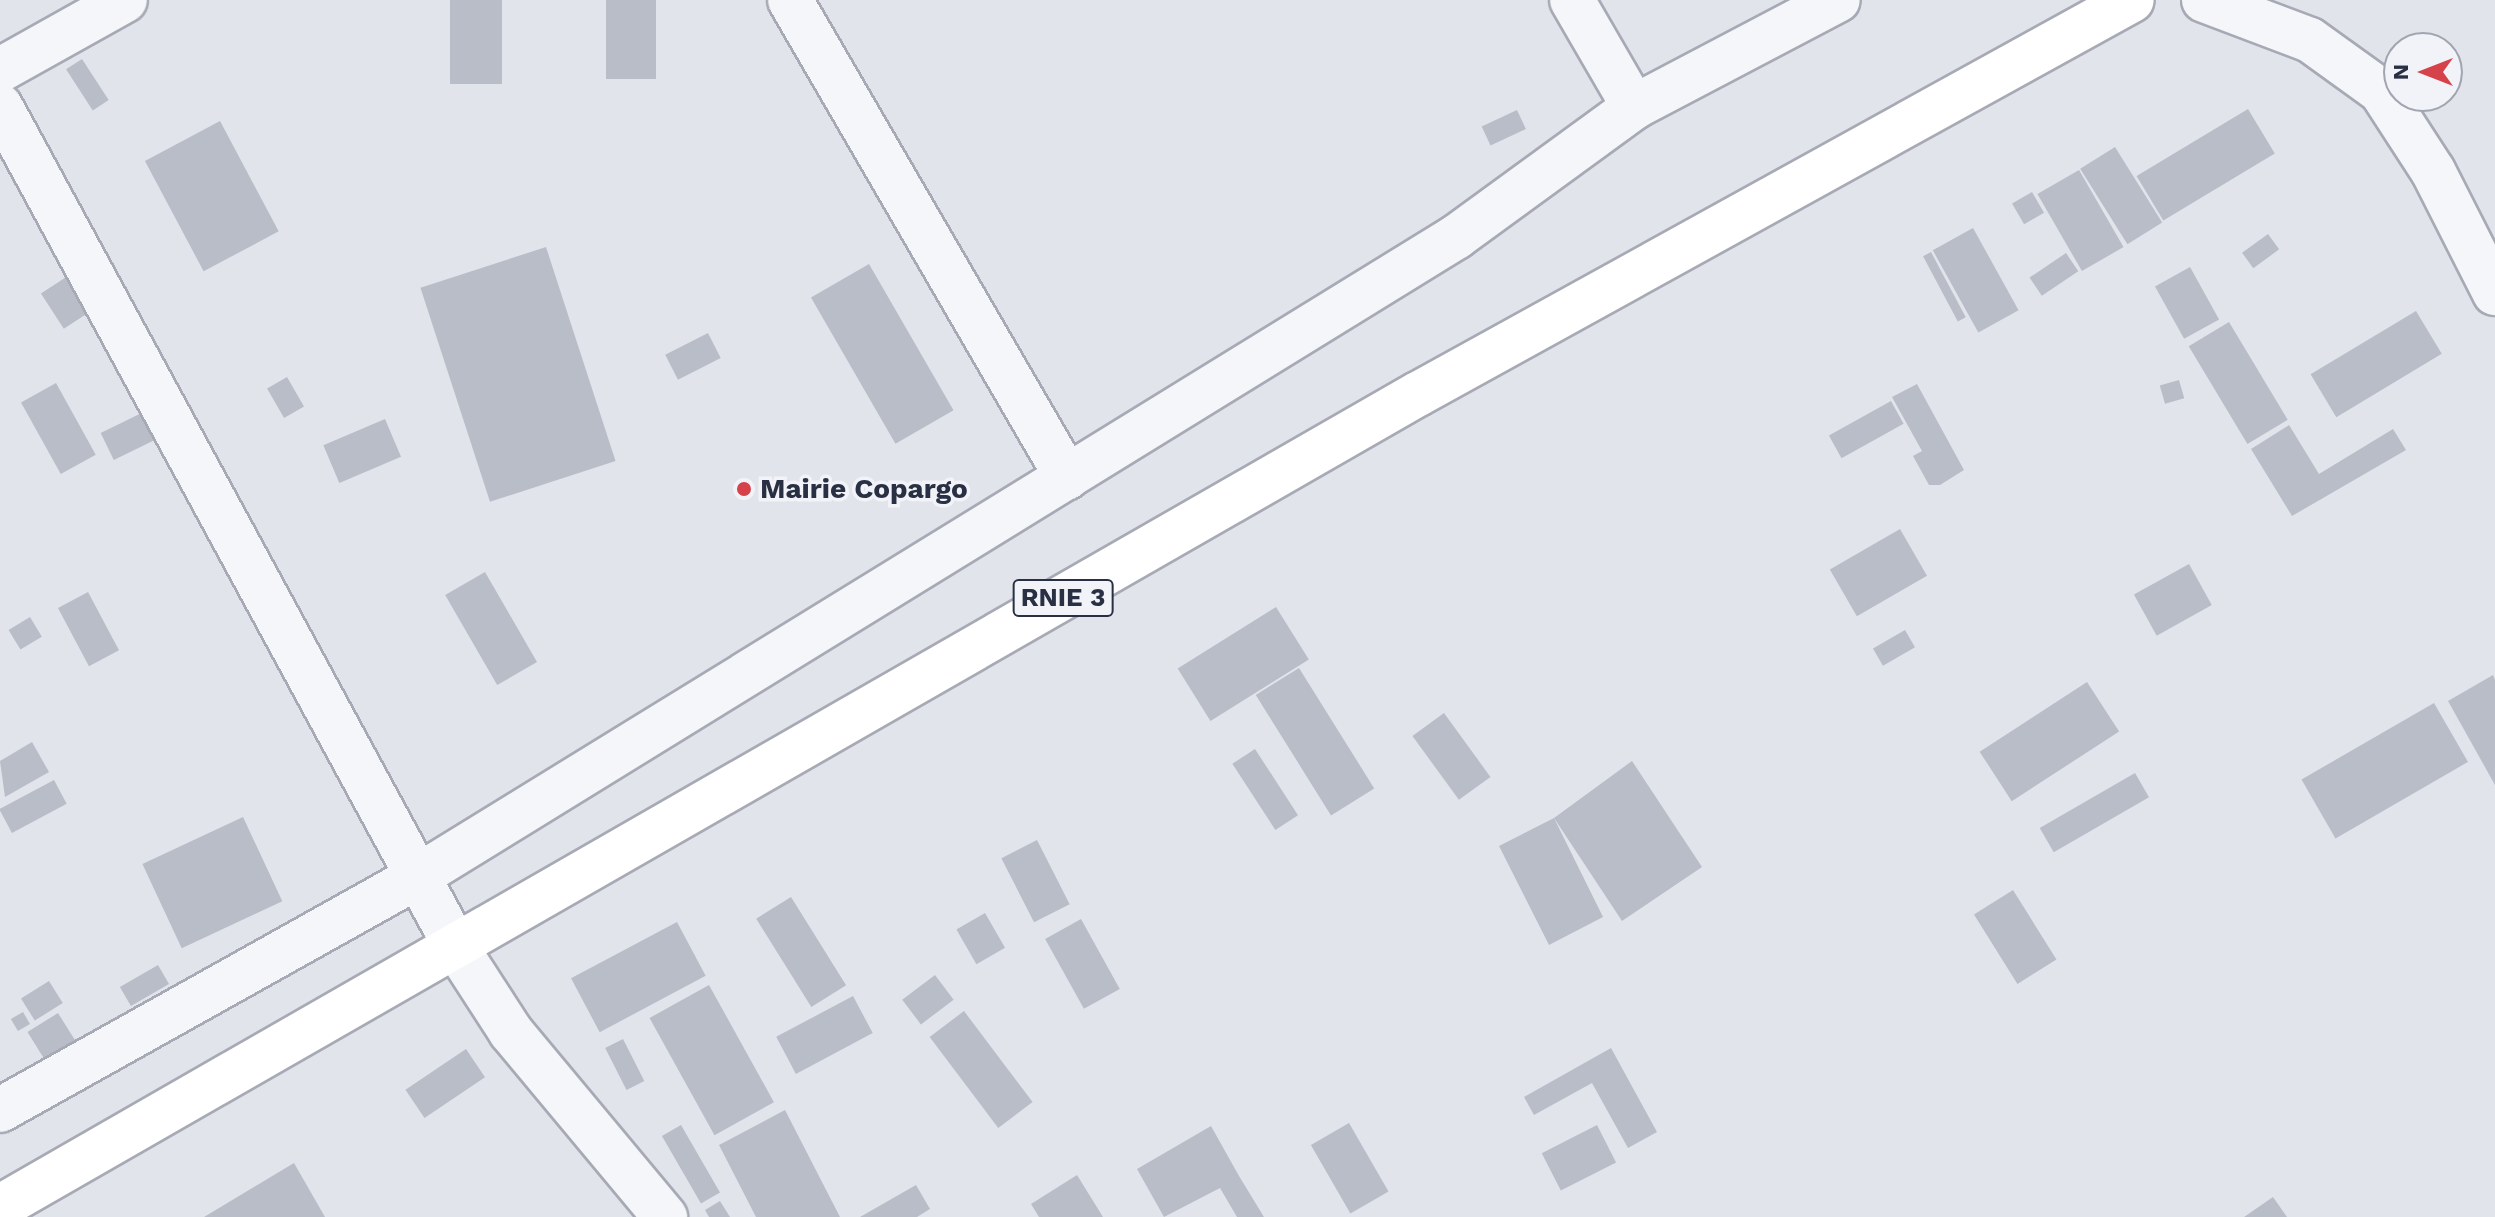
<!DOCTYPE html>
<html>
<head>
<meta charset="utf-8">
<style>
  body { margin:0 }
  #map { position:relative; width:2495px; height:1217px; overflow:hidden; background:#e2e4eb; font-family:"Work Sans",sans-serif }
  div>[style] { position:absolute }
  .building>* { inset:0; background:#b8bdc8; transform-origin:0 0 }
  .roads { filter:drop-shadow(2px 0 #a7aab5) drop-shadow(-2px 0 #a7aab5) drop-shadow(0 2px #a7aab5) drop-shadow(0 -2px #a7aab5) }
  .minor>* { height:44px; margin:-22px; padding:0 22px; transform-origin:22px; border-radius:22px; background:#f5f6f9 }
  .highway>* { height:44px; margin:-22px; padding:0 22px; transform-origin:22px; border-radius:22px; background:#fff }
  .dots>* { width:22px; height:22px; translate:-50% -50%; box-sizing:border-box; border:4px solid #f1f3f8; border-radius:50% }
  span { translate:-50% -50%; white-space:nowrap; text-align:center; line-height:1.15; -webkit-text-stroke:7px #f1f3f8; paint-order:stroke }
  .shield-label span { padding:2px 6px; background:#f1f3f8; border:2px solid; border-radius:6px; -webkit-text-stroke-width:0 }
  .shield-label { font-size:26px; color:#293043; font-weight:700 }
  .poi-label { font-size:28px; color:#293043; font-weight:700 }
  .left { translate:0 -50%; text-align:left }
  .north { position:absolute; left:2383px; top:32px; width:80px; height:80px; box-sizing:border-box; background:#f1f3f8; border:2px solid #a1a5b0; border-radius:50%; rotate:270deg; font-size:22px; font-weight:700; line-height:32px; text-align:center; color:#293043 }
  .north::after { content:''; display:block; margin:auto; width:28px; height:36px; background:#d54249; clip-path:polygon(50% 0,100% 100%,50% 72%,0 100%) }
</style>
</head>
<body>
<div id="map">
  <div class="building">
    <div style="left:450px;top:0;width:52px;height:84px"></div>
    <div style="left:606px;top:0;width:50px;height:79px"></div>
    <div style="left:82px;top:59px;width:49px;height:19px;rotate:57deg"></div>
    <div style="left:2248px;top:109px;width:52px;height:130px;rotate:59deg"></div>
    <div style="left:1517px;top:110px;width:21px;height:39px;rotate:65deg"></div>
    <div style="left:220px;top:121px;width:125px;height:85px;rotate:62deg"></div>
    <div style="left:2115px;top:147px;width:89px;height:41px;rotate:58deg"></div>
    <div style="left:2079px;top:170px;width:89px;height:48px;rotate:60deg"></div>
    <div style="left:2032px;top:192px;width:24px;height:23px;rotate:60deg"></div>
    <div style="left:1973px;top:228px;width:94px;height:46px;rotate:61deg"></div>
    <div style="left:2268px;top:234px;width:19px;height:32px;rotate:54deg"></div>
    <div style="left:546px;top:247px;width:225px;height:132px;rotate:72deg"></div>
    <div style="left:1931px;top:252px;width:74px;height:9px;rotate:62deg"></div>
    <div style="left:2066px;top:253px;width:22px;height:44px;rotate:56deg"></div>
    <div style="left:869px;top:264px;width:169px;height:67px;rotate:60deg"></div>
    <div style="left:2190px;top:267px;width:60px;height:40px;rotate:61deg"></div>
    <div style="left:77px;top:270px;width:42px;height:43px;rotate:57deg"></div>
    <div style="left:2416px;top:311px;width:50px;height:123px;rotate:59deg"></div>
    <div style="left:2229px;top:322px;width:114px;height:47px;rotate:59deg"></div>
    <div style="left:708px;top:333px;width:28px;height:48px;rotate:63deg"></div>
    <div style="left:287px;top:377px;width:34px;height:23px;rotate:60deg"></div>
    <div style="left:2179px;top:380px;width:19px;height:20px;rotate:74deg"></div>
    <div style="left:56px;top:383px;width:82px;height:40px;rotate:61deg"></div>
    <div style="clip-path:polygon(1917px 384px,1964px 470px,1940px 485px,1929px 485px,1913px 456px,1922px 451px,1892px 397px)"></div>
    <div style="left:1891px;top:401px;width:26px;height:71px;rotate:61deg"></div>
    <div style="left:160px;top:404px;width:30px;height:66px;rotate:64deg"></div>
    <div style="left:385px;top:419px;width:41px;height:67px;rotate:67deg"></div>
    <div style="clip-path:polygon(2289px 425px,2319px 474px,2393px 429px,2406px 450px,2292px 516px,2251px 449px)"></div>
    <div style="left:1900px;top:529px;width:54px;height:81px;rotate:60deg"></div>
    <div style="left:2189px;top:564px;width:47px;height:63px;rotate:61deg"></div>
    <div style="left:485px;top:572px;width:104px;height:46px;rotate:60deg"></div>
    <div style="left:88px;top:592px;width:66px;height:34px;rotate:62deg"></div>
    <div style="left:1276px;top:607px;width:62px;height:116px;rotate:58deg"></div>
    <div style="left:30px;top:617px;width:23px;height:25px;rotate:59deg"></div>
    <div style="left:1905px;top:630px;width:20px;height:37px;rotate:60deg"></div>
    <div style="left:1299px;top:668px;width:142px;height:51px;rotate:58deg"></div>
    <div style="clip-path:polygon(2493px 675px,2495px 680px,2495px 785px,2448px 701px)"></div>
    <div style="left:2087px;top:682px;width:59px;height:128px;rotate:57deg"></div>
    <div style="left:2434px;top:703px;width:68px;height:153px;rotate:60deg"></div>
    <div style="left:1444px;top:713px;width:79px;height:39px;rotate:54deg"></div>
    <div style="clip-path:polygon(32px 742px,49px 772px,5px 797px,0 761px)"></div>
    <div style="left:1255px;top:749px;width:79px;height:27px;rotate:57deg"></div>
    <div style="clip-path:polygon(1632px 761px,1702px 867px,1622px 921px,1554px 818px,1603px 917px,1549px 945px,1499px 846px,1554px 818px)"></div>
    <div style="left:2135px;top:773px;width:28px;height:110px;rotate:60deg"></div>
    <div style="left:54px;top:780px;width:27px;height:62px;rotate:62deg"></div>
    <div style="left:243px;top:817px;width:93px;height:111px;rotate:65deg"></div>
    <div style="left:1037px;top:840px;width:72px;height:40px;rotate:63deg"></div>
    <div style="left:2013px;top:890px;width:82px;height:46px;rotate:58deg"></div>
    <div style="left:791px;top:897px;width:104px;height:41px;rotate:58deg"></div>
    <div style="left:985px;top:913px;width:40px;height:33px;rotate:60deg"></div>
    <div style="left:1081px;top:919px;width:80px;height:41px;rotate:61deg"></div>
    <div style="left:677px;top:922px;width:61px;height:120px;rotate:62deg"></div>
    <div style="left:158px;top:965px;width:22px;height:44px;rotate:60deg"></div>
    <div style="left:935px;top:975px;width:31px;height:41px;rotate:53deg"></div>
    <div style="left:49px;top:981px;width:26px;height:33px;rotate:58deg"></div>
    <div style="left:709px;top:985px;width:134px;height:68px;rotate:61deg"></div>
    <div style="left:853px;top:996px;width:42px;height:87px;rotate:62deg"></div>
    <div style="left:964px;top:1011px;width:114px;height:43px;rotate:53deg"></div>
    <div style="left:23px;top:1012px;width:14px;height:14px;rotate:60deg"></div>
    <div style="left:58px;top:1013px;width:34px;height:36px;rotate:58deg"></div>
    <div style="left:623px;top:1039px;width:47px;height:20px;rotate:63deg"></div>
    <div style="clip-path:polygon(1611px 1048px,1657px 1132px,1628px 1148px,1592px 1083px,1534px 1115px,1524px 1097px)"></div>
    <div style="left:466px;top:1049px;width:34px;height:73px;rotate:56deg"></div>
    <div style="clip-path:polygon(785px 1110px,840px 1217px,756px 1217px,719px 1145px)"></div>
    <div style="left:1349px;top:1123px;width:79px;height:44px;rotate:60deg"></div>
    <div style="left:681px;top:1125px;width:78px;height:22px;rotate:60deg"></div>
    <div style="left:1597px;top:1125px;width:42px;height:62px;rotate:63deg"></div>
    <div style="clip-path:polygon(1211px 1126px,1239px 1176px,1264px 1217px,1237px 1217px,1220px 1188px,1164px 1217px,1137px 1169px)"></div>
    <div style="clip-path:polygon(294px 1163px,325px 1217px,204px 1217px)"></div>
    <div style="clip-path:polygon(1077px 1175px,1103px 1217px,1039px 1217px,1031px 1204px)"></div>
    <div style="clip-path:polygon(916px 1185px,930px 1209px,917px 1217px,860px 1217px)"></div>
    <div style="clip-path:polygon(2273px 1197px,2287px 1217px,2244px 1217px)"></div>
    <div style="clip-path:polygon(720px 1201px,730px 1217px,709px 1217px,705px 1210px)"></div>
  </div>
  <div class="roads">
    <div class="minor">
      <div style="left:790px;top:0;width:552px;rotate:59.86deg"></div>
      <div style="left:1572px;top:0;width:124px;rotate:59.9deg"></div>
      <div style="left:2204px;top:0;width:113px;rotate:20.7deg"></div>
      <div style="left:2310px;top:40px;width:87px;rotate:35.7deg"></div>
      <div style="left:2381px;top:91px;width:95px;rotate:57deg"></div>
      <div style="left:2433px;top:171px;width:137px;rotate:63.1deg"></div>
      <div style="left:0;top:70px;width:143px;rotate:-29.2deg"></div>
      <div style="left:0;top:106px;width:957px;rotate:61.53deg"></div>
      <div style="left:456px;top:947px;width:101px;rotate:57.1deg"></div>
      <div style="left:511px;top:1032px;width:241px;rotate:50.2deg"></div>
      <div style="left:0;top:1110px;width:475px;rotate:-29.2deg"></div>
      <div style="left:415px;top:878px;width:1223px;rotate:-31.62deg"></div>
      <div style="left:1456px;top:237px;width:220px;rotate:-36.1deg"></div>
      <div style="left:1634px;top:107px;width:230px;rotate:-27.7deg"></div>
    </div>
    <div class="highway">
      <div style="left:0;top:1207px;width:1635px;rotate:-29.83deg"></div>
      <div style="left:1418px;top:394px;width:815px;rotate:-28.89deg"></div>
    </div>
  </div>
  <div class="dots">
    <div style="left:744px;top:489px;background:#d54249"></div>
  </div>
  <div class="shield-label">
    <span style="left:1063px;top:598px">RNIE 3</span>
  </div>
  <div class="poi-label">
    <span class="left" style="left:760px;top:489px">Mairie Copargo</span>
  </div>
  <div class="north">N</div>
</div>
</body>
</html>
